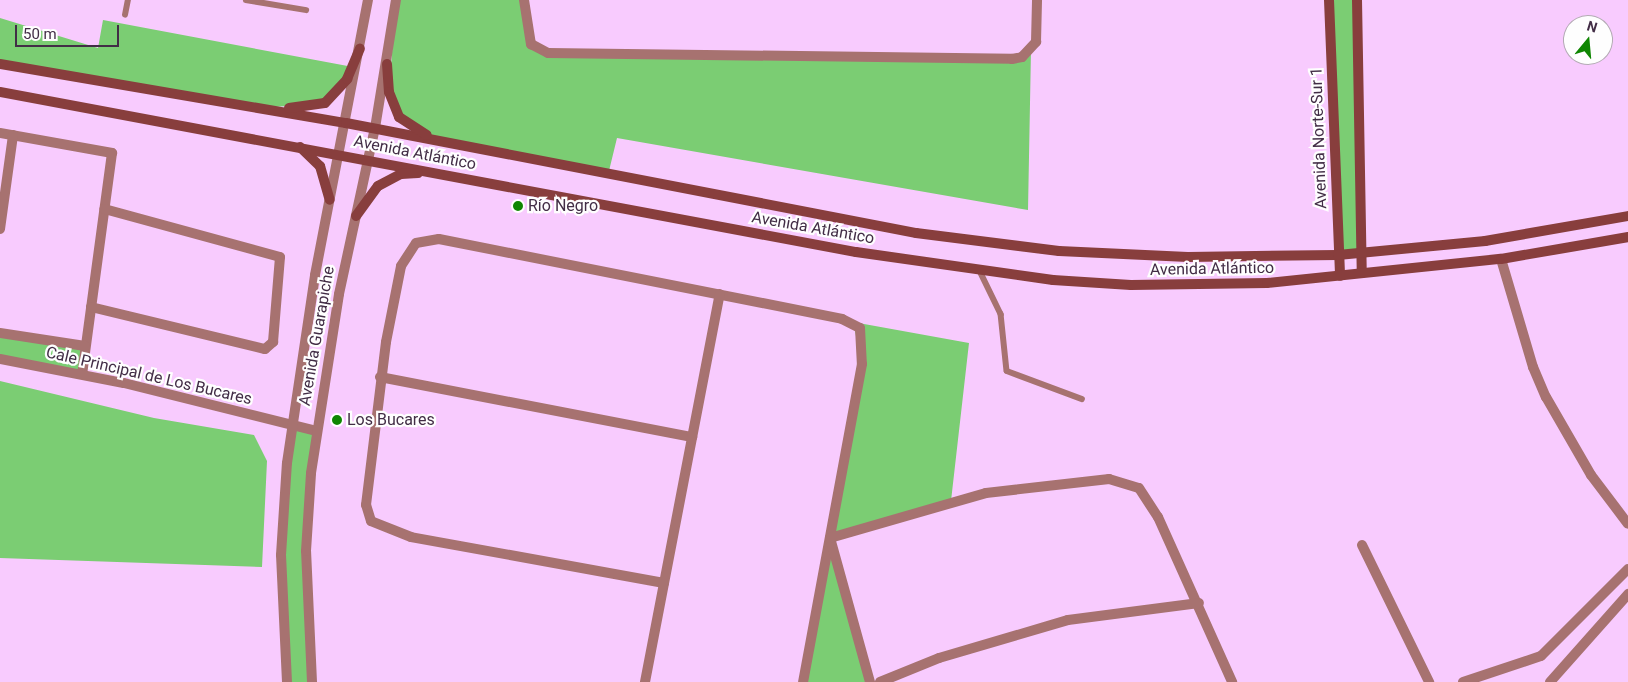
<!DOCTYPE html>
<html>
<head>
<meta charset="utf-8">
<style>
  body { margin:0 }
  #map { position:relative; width:1628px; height:682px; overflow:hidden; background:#f8cbfe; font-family:Roboto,sans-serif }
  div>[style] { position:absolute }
  .green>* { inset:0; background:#7bcd73 }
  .service>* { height:5.5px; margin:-2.75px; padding:0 2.75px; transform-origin:2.75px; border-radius:2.75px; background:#a77270 }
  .minor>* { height:10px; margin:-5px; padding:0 5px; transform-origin:5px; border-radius:5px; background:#a77270 }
  .tertiary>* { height:10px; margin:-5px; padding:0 5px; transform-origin:5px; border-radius:5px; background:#a77270 }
  .secondary>* { height:10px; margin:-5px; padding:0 5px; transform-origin:5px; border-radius:5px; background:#883e3d }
  .dots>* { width:14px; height:14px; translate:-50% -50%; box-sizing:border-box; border:2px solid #fefefe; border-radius:50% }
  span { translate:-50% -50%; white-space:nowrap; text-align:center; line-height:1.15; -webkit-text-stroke:4.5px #fefefe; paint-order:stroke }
  .street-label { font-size:16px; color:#422d46 }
  .poi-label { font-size:16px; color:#422d46 }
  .left { translate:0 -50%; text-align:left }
  .north { position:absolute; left:1563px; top:15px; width:50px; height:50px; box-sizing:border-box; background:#fefefe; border:1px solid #b3aab4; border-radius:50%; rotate:17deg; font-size:14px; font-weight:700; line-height:20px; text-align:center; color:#422d46 }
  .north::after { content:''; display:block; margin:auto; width:18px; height:22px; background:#0f8602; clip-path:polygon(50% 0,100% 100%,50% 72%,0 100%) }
  .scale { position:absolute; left:15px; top:25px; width:104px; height:22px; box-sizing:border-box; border:2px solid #422d46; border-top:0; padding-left:6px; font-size:15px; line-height:18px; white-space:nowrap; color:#422d46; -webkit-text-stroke:4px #fefefe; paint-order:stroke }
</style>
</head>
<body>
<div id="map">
  <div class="green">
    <div style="clip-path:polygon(396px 0,524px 0,537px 49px,1012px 59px,1031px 50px,1028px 210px,617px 138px,608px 175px,444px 142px,407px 125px,389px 92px)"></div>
    <div style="clip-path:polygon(1329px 0,1357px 0,1362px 253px,1338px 255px)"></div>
    <div style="clip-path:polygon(0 18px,98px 48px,103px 20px,353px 67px,325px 103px,261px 108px,0 64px)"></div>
    <div style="clip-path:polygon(853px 322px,969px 343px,951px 501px,831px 538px,870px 682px,803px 682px,862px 364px)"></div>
    <div style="clip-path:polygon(0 333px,85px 346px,82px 374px,0 359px)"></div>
    <div style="clip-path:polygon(0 381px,154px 418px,254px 435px,267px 461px,262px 567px,0 558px)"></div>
    <div style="clip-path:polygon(291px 426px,316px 431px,307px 517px,312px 682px,287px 682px,281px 603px)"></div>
  </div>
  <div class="service">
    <div style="left:246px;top:0;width:61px;rotate:9.5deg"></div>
    <div style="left:125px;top:15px;width:15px;rotate:-79deg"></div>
    <div style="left:980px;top:271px;width:48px;rotate:64deg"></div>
    <div style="left:1001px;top:314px;width:57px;rotate:84deg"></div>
    <div style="left:1007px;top:371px;width:80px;rotate:20.5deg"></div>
  </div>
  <div class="minor">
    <div style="left:524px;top:0;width:45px;rotate:81deg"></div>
    <div style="left:531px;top:44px;width:19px;rotate:28deg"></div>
    <div style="left:548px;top:53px;width:464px;rotate:0.7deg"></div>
    <div style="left:1012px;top:59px;width:10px;rotate:-11deg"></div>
    <div style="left:1022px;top:57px;width:21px;rotate:-47deg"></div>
    <div style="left:1036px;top:42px;width:42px;rotate:-88.6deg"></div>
    <div style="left:0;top:133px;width:114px;rotate:10.1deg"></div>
    <div style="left:112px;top:153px;width:223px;rotate:97.7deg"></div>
    <div style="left:0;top:229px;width:95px;rotate:-82.1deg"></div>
    <div style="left:1501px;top:259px;width:113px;rotate:73.5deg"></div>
    <div style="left:1533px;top:367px;width:33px;rotate:67deg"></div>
    <div style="left:1546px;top:397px;width:90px;rotate:60deg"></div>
    <div style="left:1591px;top:475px;width:61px;rotate:52.9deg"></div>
    <div style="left:91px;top:307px;width:179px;rotate:13.6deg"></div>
    <div style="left:265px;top:349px;width:11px;rotate:-41deg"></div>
    <div style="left:273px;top:342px;width:85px;rotate:-85.3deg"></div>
    <div style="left:280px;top:257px;width:182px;rotate:-164.7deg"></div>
    <div style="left:0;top:333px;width:86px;rotate:8.7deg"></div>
    <div style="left:0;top:359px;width:126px;rotate:11deg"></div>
    <div style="left:124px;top:383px;width:198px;rotate:14deg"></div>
    <div style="left:380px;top:377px;width:318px;rotate:10.9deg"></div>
    <div style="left:1362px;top:545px;width:153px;rotate:63.9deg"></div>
    <div style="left:664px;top:583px;width:257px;rotate:-169.7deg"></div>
    <div style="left:411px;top:537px;width:43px;rotate:-158.2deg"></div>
    <div style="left:371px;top:521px;width:17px;rotate:-107deg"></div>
    <div style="left:366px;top:505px;width:164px;rotate:-83deg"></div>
    <div style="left:386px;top:342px;width:77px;rotate:-78.8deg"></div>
    <div style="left:401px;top:266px;width:27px;rotate:-57deg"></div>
    <div style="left:416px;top:243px;width:23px;rotate:-10deg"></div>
    <div style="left:439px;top:239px;width:411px;rotate:11.2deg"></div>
    <div style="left:842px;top:319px;width:20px;rotate:27deg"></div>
    <div style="left:860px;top:328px;width:36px;rotate:87deg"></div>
    <div style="left:862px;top:364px;width:323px;rotate:100.5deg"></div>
    <div style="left:645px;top:682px;width:395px;rotate:-79.1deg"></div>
    <div style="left:870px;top:682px;width:149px;rotate:-105.5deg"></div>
    <div style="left:830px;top:538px;width:162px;rotate:-16.1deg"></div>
    <div style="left:986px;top:493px;width:124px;rotate:-6.5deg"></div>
    <div style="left:1109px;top:479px;width:31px;rotate:17deg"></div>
    <div style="left:1139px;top:488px;width:35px;rotate:57deg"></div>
    <div style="left:1158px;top:517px;width:181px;rotate:65.8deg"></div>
    <div style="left:880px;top:682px;width:64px;rotate:-22.1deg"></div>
    <div style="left:939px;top:658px;width:134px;rotate:-16.4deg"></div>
    <div style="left:1068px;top:620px;width:132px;rotate:-7.4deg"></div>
    <div style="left:1463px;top:682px;width:82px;rotate:-18.4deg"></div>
    <div style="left:1541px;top:656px;width:123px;rotate:-45deg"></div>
    <div style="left:1550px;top:682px;width:118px;rotate:-48.4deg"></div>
  </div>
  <div class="tertiary">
    <div style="left:287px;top:682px;width:127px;rotate:-92.7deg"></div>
    <div style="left:281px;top:555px;width:92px;rotate:-86.3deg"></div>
    <div style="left:287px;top:463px;width:190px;rotate:-81.5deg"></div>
    <div style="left:315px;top:275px;width:280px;rotate:-79.1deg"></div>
    <div style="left:312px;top:682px;width:131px;rotate:-92.6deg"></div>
    <div style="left:306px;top:551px;width:78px;rotate:-86.3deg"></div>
    <div style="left:311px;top:473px;width:181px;rotate:-81.1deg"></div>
    <div style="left:339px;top:294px;width:170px;rotate:-77.8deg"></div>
    <div style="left:375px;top:128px;width:130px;rotate:-80.7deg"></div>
  </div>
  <div class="secondary">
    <div style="left:1329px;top:0;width:276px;rotate:87.7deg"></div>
    <div style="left:1357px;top:0;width:273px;rotate:89deg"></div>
    <div style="left:0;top:64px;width:351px;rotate:9.7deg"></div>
    <div style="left:346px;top:123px;width:581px;rotate:10.92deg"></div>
    <div style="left:916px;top:233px;width:144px;rotate:7.2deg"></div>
    <div style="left:1059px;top:251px;width:129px;rotate:2.7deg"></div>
    <div style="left:1188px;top:257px;width:150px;rotate:-0.8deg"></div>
    <div style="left:1338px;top:255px;width:148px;rotate:-5.4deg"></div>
    <div style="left:1485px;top:241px;width:145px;rotate:-9.9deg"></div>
    <div style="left:387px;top:64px;width:28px;rotate:86deg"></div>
    <div style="left:389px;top:92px;width:27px;rotate:68deg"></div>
    <div style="left:399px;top:117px;width:33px;rotate:33deg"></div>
    <div style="left:0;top:92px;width:871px;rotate:10.59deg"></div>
    <div style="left:856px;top:252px;width:199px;rotate:8.1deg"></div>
    <div style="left:1053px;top:280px;width:78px;rotate:3.7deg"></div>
    <div style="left:1131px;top:285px;width:136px;rotate:-0.8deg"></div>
    <div style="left:1267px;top:283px;width:235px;rotate:-5.9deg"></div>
    <div style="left:1501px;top:259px;width:129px;rotate:-9.8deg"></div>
    <div style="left:289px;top:108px;width:36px;rotate:-8deg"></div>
    <div style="left:325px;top:103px;width:33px;rotate:-47deg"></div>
    <div style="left:347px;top:79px;width:33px;rotate:-67deg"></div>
    <div style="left:300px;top:147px;width:28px;rotate:44deg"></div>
    <div style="left:320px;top:166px;width:35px;rotate:74deg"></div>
    <div style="left:356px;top:216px;width:37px;rotate:-54deg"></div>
    <div style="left:378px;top:186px;width:26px;rotate:-28deg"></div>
    <div style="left:401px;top:174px;width:17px;rotate:-3deg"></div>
  </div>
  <div class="dots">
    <div style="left:518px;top:206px;background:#0f8602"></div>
    <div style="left:337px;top:420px;background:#0f8602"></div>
  </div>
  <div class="street-label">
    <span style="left:1319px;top:138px;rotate:-92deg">Avenida Norte-Sur 1</span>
    <span style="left:415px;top:153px;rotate:11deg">Avenida Atlántico</span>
    <span style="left:813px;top:228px;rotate:10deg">Avenida Atlántico</span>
    <span style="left:1212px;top:269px;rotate:-1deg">Avenida Atlántico</span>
    <span style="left:317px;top:336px;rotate:-80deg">Avenida Guarapiche</span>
    <span style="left:149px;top:376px;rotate:13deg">Cale Principal de Los Bucares</span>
  </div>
  <div class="poi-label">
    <span class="left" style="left:528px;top:206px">Río Negro</span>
    <span class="left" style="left:347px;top:420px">Los Bucares</span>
  </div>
  <div class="north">N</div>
  <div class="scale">50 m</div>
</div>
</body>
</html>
